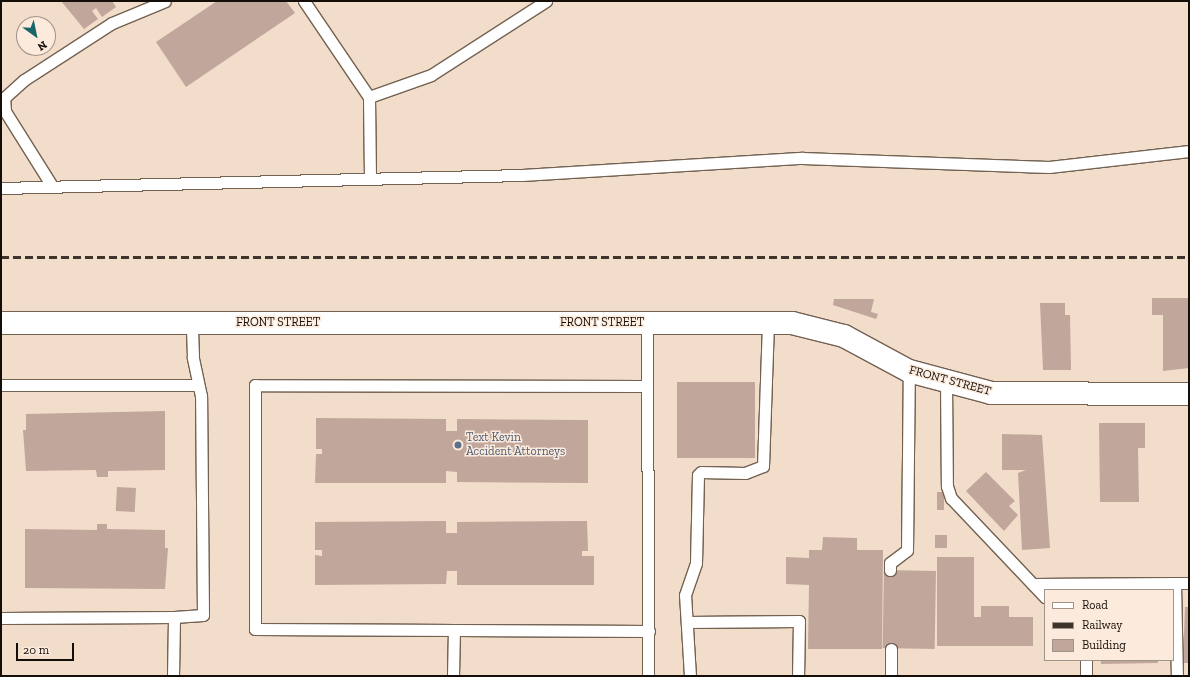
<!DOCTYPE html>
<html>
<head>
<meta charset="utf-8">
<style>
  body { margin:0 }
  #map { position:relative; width:1190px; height:677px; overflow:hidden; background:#f2ddcb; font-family:"Zilla Slab",serif }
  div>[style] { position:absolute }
  .building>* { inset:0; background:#c0a69b; transform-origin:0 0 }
  .roads { filter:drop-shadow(1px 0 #736151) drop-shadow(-1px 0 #736151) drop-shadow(0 1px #736151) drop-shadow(0 -1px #736151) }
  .lane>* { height:11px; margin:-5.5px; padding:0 5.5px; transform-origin:5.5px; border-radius:5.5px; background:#fff }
  .secondary>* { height:22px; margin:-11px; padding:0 11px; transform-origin:11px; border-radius:11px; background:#fff }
  .rail>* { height:3px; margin-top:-1.5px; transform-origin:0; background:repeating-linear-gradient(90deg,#3e342c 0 8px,transparent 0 12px) }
  .dots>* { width:11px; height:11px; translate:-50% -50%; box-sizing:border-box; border:2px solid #fcebdc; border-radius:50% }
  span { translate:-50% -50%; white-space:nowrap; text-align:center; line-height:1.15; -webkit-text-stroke:3px #fcebdc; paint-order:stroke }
  .street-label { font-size:12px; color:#150e08 }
  .service-label { font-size:12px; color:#4e5e75 }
  .left { translate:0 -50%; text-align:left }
  .frame { position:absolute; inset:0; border:2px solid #150e08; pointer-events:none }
  .legend { position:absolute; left:1044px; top:589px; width:130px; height:72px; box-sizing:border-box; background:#fcebdc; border:1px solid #a09387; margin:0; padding:5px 7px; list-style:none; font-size:12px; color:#150e08 }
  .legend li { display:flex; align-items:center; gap:8px; height:20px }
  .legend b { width:20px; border:1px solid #a09387 }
  .north { position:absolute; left:16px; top:16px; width:40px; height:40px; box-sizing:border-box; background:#fcebdc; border:1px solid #a09387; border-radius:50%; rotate:147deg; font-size:11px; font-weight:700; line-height:16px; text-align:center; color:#150e08 }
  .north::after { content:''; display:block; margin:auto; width:14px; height:18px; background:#186667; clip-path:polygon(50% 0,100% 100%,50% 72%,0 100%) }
  .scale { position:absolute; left:16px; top:643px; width:58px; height:18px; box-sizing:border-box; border:2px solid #150e08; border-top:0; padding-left:5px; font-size:12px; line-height:14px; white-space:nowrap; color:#150e08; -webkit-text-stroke:3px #fcebdc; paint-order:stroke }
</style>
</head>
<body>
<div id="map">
  <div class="building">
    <div style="clip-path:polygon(61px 1px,112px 1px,116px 7px,102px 17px,96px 8px,92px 11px,98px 19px,84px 29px)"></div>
    <div style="clip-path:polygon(217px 1px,286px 1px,295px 13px,186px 87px,156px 42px)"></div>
    <div style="clip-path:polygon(1152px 298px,1189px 298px,1189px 368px,1163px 371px,1163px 315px,1152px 315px)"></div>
    <div style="clip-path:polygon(834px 299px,874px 299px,871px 312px,878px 314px,876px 319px,833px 305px)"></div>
    <div style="clip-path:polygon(1040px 303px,1065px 303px,1065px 315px,1070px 315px,1071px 370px,1043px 370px)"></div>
    <div style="left:677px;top:382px;width:78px;height:76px"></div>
    <div style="clip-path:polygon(165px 411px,165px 470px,108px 471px,108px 477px,97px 477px,96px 470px,26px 471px,23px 430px,26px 430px,26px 414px)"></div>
    <div style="clip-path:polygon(316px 418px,446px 419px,446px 431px,457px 431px,457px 419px,588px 420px,588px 483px,457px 482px,457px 472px,446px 471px,446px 483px,315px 483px,316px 454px,322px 454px,322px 449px,316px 449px)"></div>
    <div style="clip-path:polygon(1099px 423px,1145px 423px,1145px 448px,1138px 448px,1139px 502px,1100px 502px)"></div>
    <div style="clip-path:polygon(1002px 434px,1042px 435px,1050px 548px,1022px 550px,1018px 473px,1026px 470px,1002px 470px)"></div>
    <div style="clip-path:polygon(986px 472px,1015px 501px,1009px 506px,1018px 515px,1004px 531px,966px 491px)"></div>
    <div style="left:117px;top:487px;width:19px;height:24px;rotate:3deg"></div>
    <div style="left:937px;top:492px;width:7px;height:18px"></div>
    <div style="clip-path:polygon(446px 521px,446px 533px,457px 533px,457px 522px,587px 521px,588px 551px,582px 551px,582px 556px,594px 556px,594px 585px,457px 585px,457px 571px,447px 571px,446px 584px,315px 585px,315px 555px,322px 556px,322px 550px,315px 550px,315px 522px)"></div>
    <div style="clip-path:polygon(97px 524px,107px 524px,107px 529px,165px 530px,165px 548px,168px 548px,165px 589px,25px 588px,25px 529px,97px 530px)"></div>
    <div style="left:935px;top:535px;width:12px;height:13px"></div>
    <div style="clip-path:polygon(823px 537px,857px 538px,857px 550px,883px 550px,882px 649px,808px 649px,809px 585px,786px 584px,786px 557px,809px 558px,809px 550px,822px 550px)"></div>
    <div style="clip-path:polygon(937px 557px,974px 557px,974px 617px,981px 617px,981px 606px,1009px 606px,1009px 617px,1033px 617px,1033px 646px,937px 646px)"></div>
    <div style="left:884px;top:570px;width:52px;height:78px;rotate:1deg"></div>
    <div style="clip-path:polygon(1185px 607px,1189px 607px,1189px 663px,1183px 663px)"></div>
    <div style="clip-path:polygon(1101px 660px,1158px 660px,1158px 663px,1101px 664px)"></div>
  </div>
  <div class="roads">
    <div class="lane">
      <div style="left:304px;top:1px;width:116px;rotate:55.9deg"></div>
      <div style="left:369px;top:97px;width:66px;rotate:-19.5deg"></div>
      <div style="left:431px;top:75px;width:137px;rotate:-32.8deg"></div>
      <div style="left:369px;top:97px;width:81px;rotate:89.3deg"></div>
      <div style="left:52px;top:186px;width:89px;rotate:-122.1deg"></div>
      <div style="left:5px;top:111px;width:13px;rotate:-94deg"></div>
      <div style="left:4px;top:98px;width:27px;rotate:-42deg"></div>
      <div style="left:24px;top:80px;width:105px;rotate:-32.9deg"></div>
      <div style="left:112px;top:23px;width:57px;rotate:-22.5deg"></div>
      <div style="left:1px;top:188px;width:521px;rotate:-1.43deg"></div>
      <div style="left:522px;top:175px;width:281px;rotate:-3.5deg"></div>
      <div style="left:802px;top:158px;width:247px;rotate:2.1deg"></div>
      <div style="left:1049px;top:167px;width:141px;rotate:-6.5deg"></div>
      <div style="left:647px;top:323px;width:353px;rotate:89.8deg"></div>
      <div style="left:946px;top:381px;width:105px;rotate:89.5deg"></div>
      <div style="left:947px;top:486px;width:13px;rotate:72deg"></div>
      <div style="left:951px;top:498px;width:137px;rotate:46.5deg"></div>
      <div style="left:1px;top:385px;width:195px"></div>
      <div style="left:647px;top:386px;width:392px;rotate:-179.9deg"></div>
      <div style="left:255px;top:385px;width:244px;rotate:90deg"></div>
      <div style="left:255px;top:629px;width:394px;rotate:0.3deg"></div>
      <div style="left:890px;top:570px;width:7px;rotate:-90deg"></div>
      <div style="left:890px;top:563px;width:21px;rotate:-37deg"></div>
      <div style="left:907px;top:550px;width:179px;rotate:-89.4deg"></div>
      <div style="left:1175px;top:583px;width:14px"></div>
      <div style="left:1033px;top:584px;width:142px;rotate:-0.4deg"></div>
      <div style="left:1175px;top:583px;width:93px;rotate:88.8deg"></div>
      <div style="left:1px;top:618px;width:173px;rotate:-0.3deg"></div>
      <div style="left:687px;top:622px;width:112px;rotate:-0.5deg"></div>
      <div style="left:799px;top:621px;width:55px;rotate:91deg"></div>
      <div style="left:1086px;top:660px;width:16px;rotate:90deg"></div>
      <div style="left:173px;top:676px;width:59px;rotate:-89deg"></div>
      <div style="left:174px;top:617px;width:29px;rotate:-4deg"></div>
      <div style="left:203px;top:615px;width:219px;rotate:-90.5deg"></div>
      <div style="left:201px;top:396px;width:40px;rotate:-102deg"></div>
      <div style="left:193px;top:357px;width:34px;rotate:-92deg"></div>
      <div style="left:453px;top:676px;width:46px;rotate:-88.8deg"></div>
      <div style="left:690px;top:676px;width:81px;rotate:-93.5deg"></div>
      <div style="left:685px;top:595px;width:34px;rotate:-71deg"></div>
      <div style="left:696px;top:563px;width:88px;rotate:-88.7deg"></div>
      <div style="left:698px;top:475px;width:4px;rotate:-45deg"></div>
      <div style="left:701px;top:472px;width:44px;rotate:1.3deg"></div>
      <div style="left:745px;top:473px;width:19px;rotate:-21deg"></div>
      <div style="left:763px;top:466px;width:143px;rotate:-88deg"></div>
      <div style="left:891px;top:676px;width:27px;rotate:-90deg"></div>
    </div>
    <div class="secondary">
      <div style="left:1px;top:323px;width:791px"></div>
      <div style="left:792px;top:323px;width:54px;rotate:14deg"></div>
      <div style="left:844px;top:336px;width:74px;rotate:28.3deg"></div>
      <div style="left:909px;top:371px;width:85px;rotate:15deg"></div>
      <div style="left:991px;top:393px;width:198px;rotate:0.3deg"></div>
    </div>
  </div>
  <div class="rail">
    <div style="left:1px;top:257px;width:1188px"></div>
  </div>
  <div class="dots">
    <div style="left:458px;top:445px;background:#5c6f8a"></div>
  </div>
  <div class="street-label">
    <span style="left:278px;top:323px">FRONT STREET</span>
    <span style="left:602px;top:323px">FRONT STREET</span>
    <span style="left:950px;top:381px;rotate:15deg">FRONT STREET</span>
  </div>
  <div class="service-label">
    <span class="left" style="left:466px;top:445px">Text Kevin<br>Accident Attorneys</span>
  </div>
  <div class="frame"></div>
  <ul class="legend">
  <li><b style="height:5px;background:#fff"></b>Road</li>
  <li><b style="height:5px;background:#3e342c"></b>Railway</li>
  <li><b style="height:11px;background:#c0a69b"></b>Building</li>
  </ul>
  <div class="north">N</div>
  <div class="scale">20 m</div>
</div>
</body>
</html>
